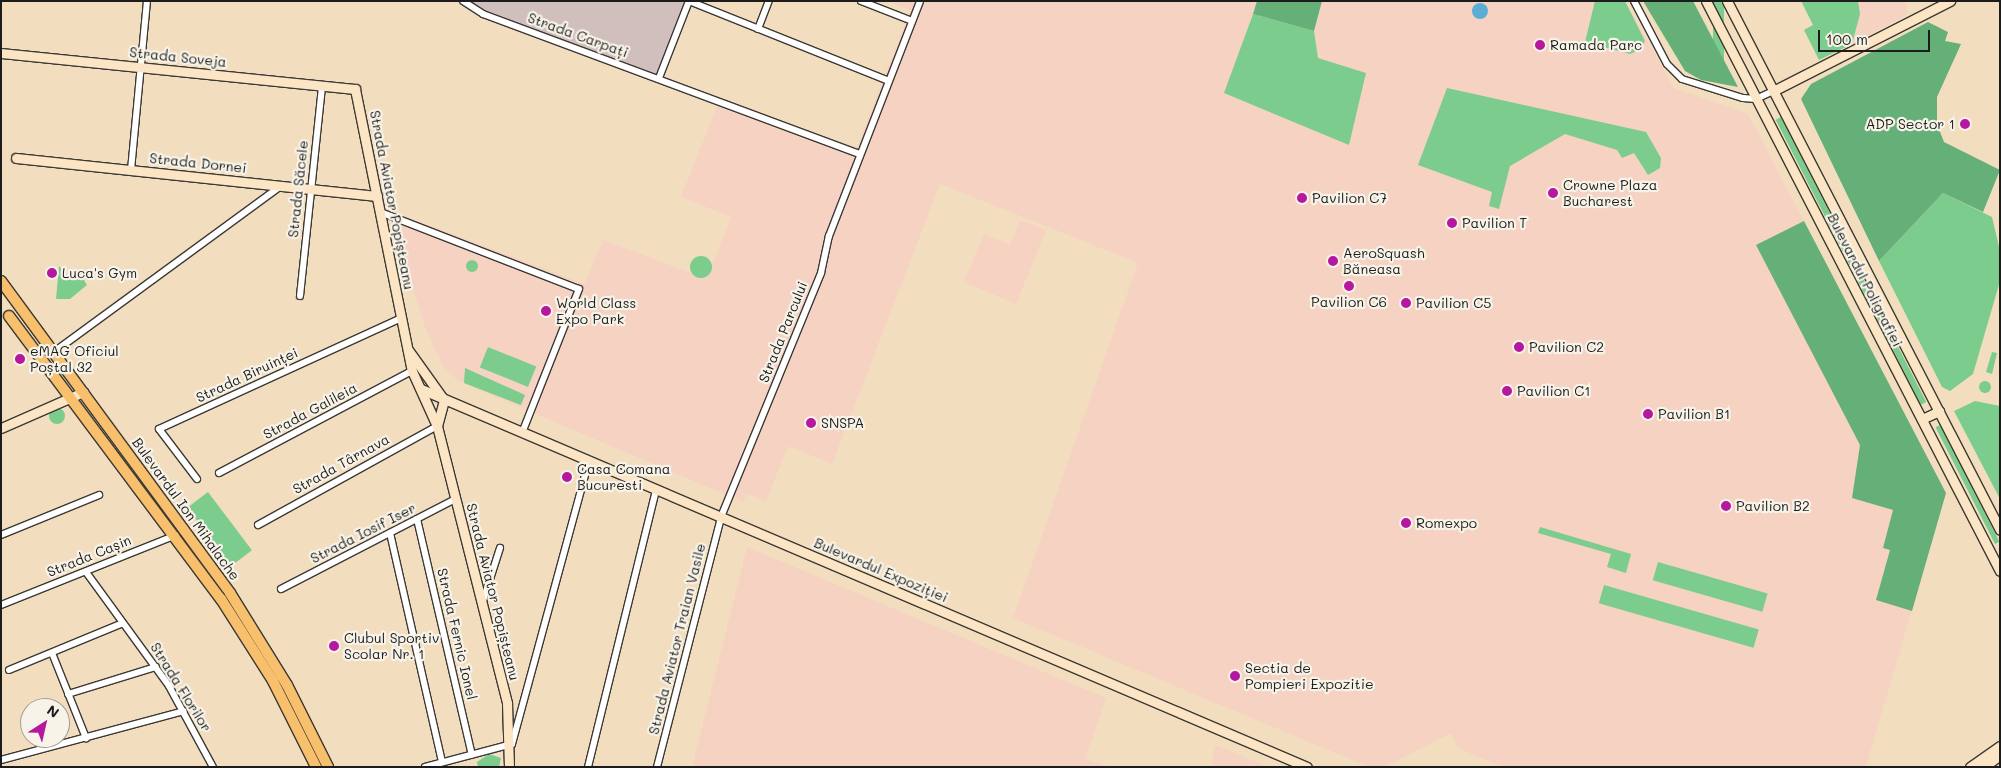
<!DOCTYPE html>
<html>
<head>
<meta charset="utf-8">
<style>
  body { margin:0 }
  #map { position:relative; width:2001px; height:768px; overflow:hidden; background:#f3ddbf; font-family:Mali,sans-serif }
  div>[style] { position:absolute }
  .built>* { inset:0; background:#f5d2c2 }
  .industrial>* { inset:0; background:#d1bfbd }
  .green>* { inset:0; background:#7ccc8d; transform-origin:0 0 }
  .round { border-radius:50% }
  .forest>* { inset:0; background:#65b078 }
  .water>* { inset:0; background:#5aaed6 }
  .roads { filter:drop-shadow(1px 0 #3c3934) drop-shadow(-1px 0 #3c3934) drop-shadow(0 1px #3c3934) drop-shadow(0 -1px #3c3934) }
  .street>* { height:6px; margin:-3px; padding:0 3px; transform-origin:3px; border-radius:3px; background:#fff }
  .secondary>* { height:9px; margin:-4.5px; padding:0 4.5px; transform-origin:4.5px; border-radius:4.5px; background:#fce5c4 }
  .primary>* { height:10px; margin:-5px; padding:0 5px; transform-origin:5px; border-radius:5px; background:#f8bf6c }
  .dots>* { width:14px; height:14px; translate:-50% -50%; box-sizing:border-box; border:2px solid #f7f3e8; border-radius:50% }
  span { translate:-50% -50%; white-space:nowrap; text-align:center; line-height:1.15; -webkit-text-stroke:4.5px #f7f3e8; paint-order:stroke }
  .street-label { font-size:14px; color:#1c1c1c }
  .poi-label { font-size:14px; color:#1c1c1c }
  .left { translate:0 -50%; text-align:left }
  .right { translate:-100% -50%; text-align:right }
  .frame { position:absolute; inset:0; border:2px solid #1c1c1c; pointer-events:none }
  .north { position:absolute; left:20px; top:698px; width:50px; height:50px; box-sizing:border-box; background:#f7f3e8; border:1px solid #9f9d96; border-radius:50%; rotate:35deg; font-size:14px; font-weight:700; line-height:20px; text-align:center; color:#1c1c1c }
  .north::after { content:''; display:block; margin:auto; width:18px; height:22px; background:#b5179e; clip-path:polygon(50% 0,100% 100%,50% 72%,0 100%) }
  .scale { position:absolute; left:1818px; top:30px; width:112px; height:22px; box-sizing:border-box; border:2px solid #1c1c1c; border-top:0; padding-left:6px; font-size:15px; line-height:18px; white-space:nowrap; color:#1c1c1c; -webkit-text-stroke:4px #f7f3e8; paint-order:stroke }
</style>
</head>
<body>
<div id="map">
  <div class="built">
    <div style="clip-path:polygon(887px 1px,1257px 1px,1225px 93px,1349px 145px,1366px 73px,1321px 61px,1314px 53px,1314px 31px,1322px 1px,1625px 1px,1674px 88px,1748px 114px,1946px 493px,1866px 767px,1503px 767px,1458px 748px,1451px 733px,1385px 767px,1369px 767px,1013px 618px,1138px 263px,940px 184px,832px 464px,788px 446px,766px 501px,747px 494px,743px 502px,459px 381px,445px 369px,426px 330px,388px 210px,585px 284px,603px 240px,707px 279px,731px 217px,681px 197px,721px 97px,856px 150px,910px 11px)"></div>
    <div style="clip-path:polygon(1858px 1px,1906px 1px,1908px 14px,1852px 44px,1860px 14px)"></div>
    <div style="clip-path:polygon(1020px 220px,1046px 230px,1016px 304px,964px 282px,984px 234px,1010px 245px)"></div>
    <div style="clip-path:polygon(747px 547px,1106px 698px,1085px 759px,1112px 767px,692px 767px)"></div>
    <div style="clip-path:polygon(1215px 745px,1225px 749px,1269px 767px,1211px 767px)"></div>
  </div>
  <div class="industrial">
    <div style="clip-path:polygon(463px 1px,689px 1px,659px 78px,483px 14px)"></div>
  </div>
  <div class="green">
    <div style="clip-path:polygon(1595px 1px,1625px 1px,1645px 41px,1641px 49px,1630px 54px,1585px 42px)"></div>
    <div style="left:1713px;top:1px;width:11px;height:78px"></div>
    <div style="clip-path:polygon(1801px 1px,1858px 1px,1860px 14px,1852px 44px,1819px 60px,1804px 30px,1813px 25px)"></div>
    <div style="clip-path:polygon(1253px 14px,1314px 31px,1318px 58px,1366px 73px,1349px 145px,1224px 93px)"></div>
    <div style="clip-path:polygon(1447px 88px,1646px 132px,1661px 158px,1660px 168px,1648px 175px,1634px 153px,1622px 158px,1617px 150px,1565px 134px,1510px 166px,1499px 209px,1489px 206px,1492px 192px,1418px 165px)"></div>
    <div style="left:1781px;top:117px;width:320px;height:6px;rotate:63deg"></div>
    <div style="clip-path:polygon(1943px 193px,1992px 217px,2000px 251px,2000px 281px,1973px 374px,1950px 391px,1942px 387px,1879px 261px)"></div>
    <div class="round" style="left:690px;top:256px;width:22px;height:22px"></div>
    <div class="round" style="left:466px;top:260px;width:12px;height:12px"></div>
    <div style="clip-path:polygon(59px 266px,71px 279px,80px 274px,87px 285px,70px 299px,56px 299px)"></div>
    <div style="left:488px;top:347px;width:52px;height:22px;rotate:22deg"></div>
    <div style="clip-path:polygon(1992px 352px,1997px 353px,1992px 374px,1986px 372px)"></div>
    <div style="clip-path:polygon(465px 368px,525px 395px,521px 405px,464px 383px)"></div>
    <div class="round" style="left:1979px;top:381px;width:12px;height:12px"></div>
    <div style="clip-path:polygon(1975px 401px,2000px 406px,2000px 499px,1954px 411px)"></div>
    <div class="round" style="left:49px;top:408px;width:16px;height:16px"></div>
    <div style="left:1940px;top:425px;width:131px;height:5px;rotate:63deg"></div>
    <div style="left:208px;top:492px;width:73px;height:26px;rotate:53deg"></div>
    <div style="clip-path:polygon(1540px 527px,1631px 554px,1626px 573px,1607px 567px,1611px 554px,1538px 533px)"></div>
    <div style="left:1658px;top:562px;width:114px;height:19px;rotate:16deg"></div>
    <div style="left:1604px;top:585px;width:161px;height:19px;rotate:16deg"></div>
    <div style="clip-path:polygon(489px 754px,501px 758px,499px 767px,478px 767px,477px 762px)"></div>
  </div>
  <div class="forest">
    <div style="clip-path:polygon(1257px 1px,1322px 1px,1314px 31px,1253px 14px)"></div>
    <div style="clip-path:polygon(1643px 1px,1693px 1px,1738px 87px,1701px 80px,1685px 71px)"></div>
    <div style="clip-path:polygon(1928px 22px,1948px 32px,1945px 41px,1961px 44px,1937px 97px,1937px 124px,1944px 142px,2000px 170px,1983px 212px,1943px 193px,1879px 261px,1801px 99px,1811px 84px)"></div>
    <div style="clip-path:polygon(1804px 221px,1946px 493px,1912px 611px,1876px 600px,1890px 550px,1883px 548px,1893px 510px,1852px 498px,1860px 445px,1756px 245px)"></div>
  </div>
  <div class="water">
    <div class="round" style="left:1472px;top:3px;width:16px;height:16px"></div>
  </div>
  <div class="roads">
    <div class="street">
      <div style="left:463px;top:1px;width:24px;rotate:33deg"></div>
      <div style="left:483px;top:14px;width:402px;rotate:20.4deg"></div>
      <div style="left:689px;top:1px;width:215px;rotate:21.8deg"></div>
      <div style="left:861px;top:1px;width:55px;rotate:21.4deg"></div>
      <div style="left:1634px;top:1px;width:71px;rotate:62.4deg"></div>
      <div style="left:1667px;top:64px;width:21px;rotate:45deg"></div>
      <div style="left:1682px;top:79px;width:64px;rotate:17.3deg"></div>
      <div style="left:1743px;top:98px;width:13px;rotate:4deg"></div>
      <div style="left:1756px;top:99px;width:19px;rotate:-25deg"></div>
      <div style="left:758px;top:29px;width:30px;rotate:-69deg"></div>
      <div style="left:659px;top:78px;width:83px;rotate:-68.7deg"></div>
      <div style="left:131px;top:170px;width:170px;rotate:-84.6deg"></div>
      <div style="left:380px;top:212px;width:213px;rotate:21.2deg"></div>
      <div style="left:579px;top:289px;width:155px;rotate:111.6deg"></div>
      <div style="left:300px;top:296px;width:212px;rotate:-84deg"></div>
      <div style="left:54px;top:352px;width:281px;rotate:-36.2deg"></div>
      <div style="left:219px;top:473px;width:218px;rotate:-27.9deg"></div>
      <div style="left:197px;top:479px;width:63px;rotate:-127.2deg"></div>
      <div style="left:159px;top:429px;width:266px;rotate:-24.6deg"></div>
      <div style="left:417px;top:519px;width:242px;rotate:76.9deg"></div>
      <div style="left:258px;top:525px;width:205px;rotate:-28.9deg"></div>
      <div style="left:390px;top:533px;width:235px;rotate:77.2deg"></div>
      <div style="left:1px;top:535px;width:106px;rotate:-22.2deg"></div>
      <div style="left:86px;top:572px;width:141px;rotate:53.9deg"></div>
      <div style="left:169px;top:686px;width:92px;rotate:61.5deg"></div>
      <div style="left:281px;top:589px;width:196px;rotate:-27.3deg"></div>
      <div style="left:482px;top:604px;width:59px;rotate:-72.2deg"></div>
      <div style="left:1px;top:605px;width:188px;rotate:-21.8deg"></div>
      <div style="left:52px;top:653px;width:92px;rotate:68.2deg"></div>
      <div style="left:9px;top:670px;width:123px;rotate:-22.4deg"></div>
      <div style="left:68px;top:694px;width:92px;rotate:-17.1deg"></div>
      <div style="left:1px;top:760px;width:189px;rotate:-15deg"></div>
      <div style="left:425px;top:767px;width:90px;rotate:-14.8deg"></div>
      <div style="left:512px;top:744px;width:293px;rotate:-74.8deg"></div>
      <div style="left:588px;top:767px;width:285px;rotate:-76.2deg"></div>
      <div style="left:657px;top:767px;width:258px;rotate:-75.6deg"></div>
      <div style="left:721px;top:517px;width:264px;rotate:-67.7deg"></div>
      <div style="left:821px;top:273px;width:38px;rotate:-78deg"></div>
      <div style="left:829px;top:236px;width:252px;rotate:-68.8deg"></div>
    </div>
    <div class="secondary">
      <div style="left:1706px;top:1px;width:641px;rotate:62.72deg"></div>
      <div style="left:1727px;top:1px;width:595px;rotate:62.7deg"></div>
      <div style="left:1px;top:53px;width:356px;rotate:5.8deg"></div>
      <div style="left:355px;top:89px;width:288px;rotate:78.6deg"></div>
      <div style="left:412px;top:371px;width:60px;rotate:65.6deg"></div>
      <div style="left:437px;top:426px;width:286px;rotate:75.8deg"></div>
      <div style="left:507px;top:703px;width:64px;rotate:88.2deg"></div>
      <div style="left:1773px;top:91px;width:199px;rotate:-27deg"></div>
      <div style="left:16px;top:158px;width:363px;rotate:6deg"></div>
      <div style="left:409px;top:351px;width:60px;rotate:54.5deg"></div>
      <div style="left:444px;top:400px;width:27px;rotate:105deg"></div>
      <div style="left:421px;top:389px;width:963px;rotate:23.1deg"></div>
      <div style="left:1922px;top:419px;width:19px;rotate:-25deg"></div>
      <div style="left:1px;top:428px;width:90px;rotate:-23.7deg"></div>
      <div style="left:1970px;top:767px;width:37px;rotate:-35deg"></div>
      <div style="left:1984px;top:767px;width:20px;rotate:-37deg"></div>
    </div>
    <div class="primary">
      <div style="left:1px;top:281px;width:387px;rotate:53.7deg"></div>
      <div style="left:230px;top:593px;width:108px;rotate:58.2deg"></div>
      <div style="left:287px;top:685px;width:92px;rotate:63.4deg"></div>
      <div style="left:9px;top:316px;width:354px;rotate:53.2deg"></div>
      <div style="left:221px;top:599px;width:97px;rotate:57.6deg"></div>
      <div style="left:273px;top:681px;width:96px;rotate:63.4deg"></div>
    </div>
  </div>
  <div class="dots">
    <div style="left:1540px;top:45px;background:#b5179e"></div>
    <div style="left:1965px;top:124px;background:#b5179e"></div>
    <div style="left:1553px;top:193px;background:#b5179e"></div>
    <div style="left:1302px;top:198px;background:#b5179e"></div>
    <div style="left:1452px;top:223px;background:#b5179e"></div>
    <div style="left:1333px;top:261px;background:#b5179e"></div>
    <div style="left:52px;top:273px;background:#b5179e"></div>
    <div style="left:1349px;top:286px;background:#b5179e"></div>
    <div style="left:1406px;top:303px;background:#b5179e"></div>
    <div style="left:546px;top:311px;background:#b5179e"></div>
    <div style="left:1519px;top:347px;background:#b5179e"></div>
    <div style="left:20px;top:359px;background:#b5179e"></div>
    <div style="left:1507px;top:391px;background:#b5179e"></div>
    <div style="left:1648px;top:414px;background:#b5179e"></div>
    <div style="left:811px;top:423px;background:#b5179e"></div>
    <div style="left:567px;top:477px;background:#b5179e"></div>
    <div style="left:1726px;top:506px;background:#b5179e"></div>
    <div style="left:1406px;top:523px;background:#b5179e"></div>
    <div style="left:334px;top:646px;background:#b5179e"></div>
    <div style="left:1235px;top:676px;background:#b5179e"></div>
  </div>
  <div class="street-label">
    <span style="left:578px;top:35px;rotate:20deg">Strada Carpați</span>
    <span style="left:178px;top:57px;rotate:6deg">Strada Soveja</span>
    <span style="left:198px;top:163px;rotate:6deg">Strada Dornei</span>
    <span style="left:298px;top:189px;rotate:-84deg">Strada Săcele</span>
    <span style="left:392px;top:200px;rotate:79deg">Strada Aviator Popișteanu</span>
    <span style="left:1865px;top:280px;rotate:63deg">Bulevardul Poligrafiei</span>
    <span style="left:783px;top:332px;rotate:-68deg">Strada Parcului</span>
    <span style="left:247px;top:375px;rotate:-25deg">Strada Biruinței</span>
    <span style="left:310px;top:411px;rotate:-28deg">Strada Galileia</span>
    <span style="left:341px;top:464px;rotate:-29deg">Strada Târnava</span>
    <span style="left:186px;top:509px;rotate:54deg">Bulevardul Ion Mihalache</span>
    <span style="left:363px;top:533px;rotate:-27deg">Strada Iosif Iser</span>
    <span style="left:89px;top:556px;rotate:-22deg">Strada Cașin</span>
    <span style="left:881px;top:570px;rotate:23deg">Bulevardul Expoziției</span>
    <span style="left:493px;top:592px;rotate:76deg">Strada Aviator Popișteanu</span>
    <span style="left:457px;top:634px;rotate:77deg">Strada Fernic Ionel</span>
    <span style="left:677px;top:639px;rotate:-76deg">Strada Aviator Traian Vasile</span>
    <span style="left:181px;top:687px;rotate:58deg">Strada Florilor</span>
  </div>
  <div class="poi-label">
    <span class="left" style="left:1550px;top:45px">Ramada Parc</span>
    <span class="right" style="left:1955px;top:124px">ADP Sector 1</span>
    <span class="left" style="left:1563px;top:193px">Crowne Plaza<br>Bucharest</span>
    <span class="left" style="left:1312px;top:198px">Pavilion C7</span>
    <span class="left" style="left:1462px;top:223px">Pavilion T</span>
    <span class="left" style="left:1343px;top:261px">AeroSquash<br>Băneasa</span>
    <span class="left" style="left:62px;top:273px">Luca's Gym</span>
    <span style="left:1349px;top:302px">Pavilion C6</span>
    <span class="left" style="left:556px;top:311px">World Class<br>Expo Park</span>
    <span class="left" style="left:1416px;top:303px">Pavilion C5</span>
    <span class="left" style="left:1529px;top:347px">Pavilion C2</span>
    <span class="left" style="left:30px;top:359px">eMAG Oficiul<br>Poștal 32</span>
    <span class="left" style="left:1517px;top:391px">Pavilion C1</span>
    <span class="left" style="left:1658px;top:414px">Pavilion B1</span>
    <span class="left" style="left:821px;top:423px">SNSPA</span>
    <span class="left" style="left:577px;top:477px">Casa Comana<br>Bucuresti</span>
    <span class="left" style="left:1736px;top:506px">Pavilion B2</span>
    <span class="left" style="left:1416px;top:523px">Romexpo</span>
    <span class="left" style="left:344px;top:646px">Clubul Sportiv<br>Scolar Nr. 1</span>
    <span class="left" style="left:1245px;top:676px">Sectia de<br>Pompieri Expozitie</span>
  </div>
  <div class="frame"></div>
  <div class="north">N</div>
  <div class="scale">100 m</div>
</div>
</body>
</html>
